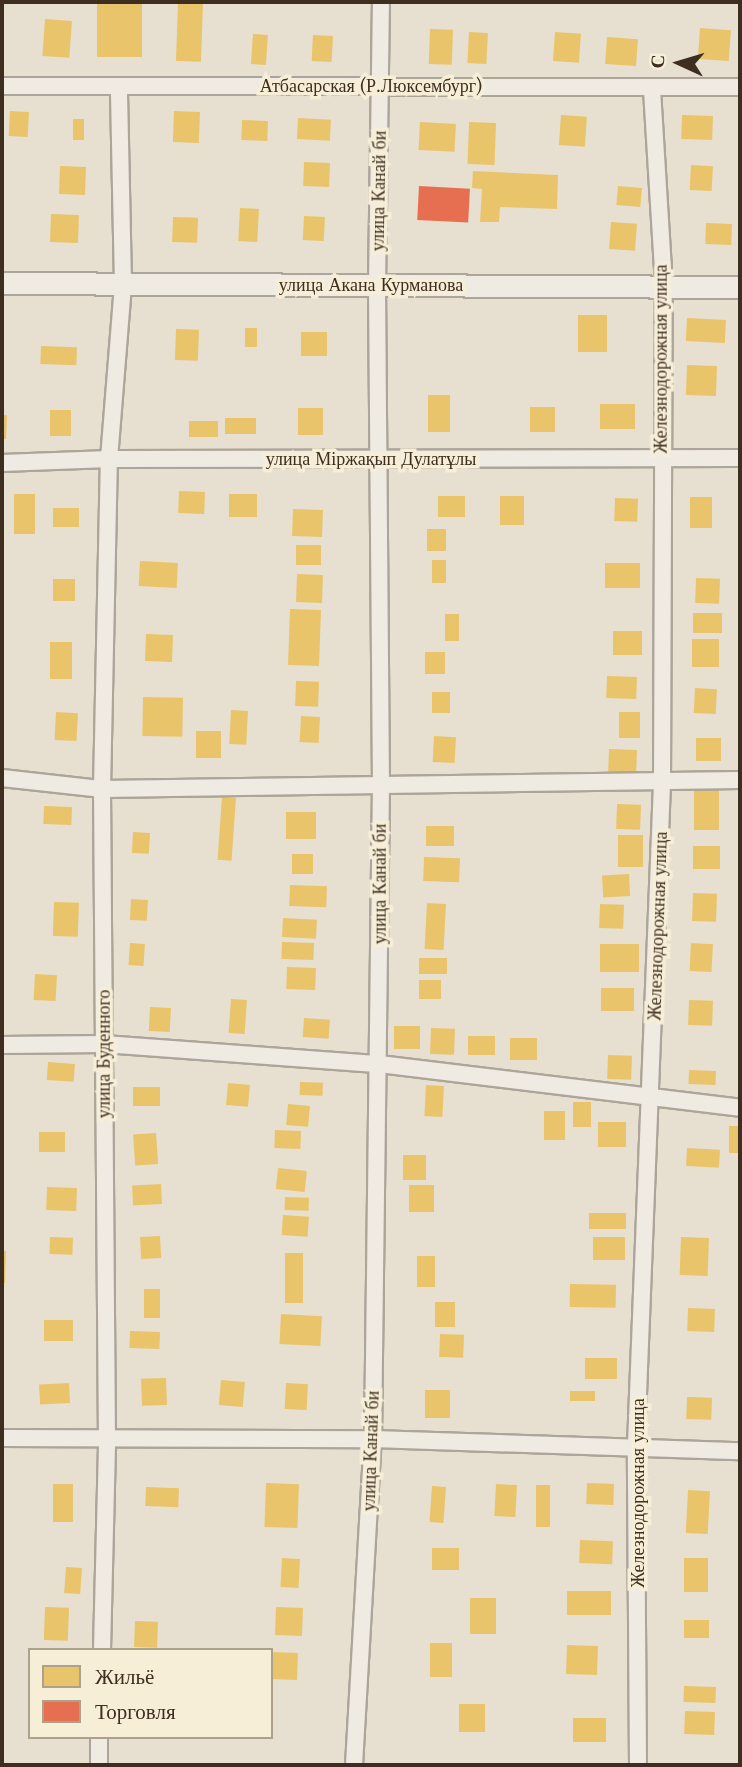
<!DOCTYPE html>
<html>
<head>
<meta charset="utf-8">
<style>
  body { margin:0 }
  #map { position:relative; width:742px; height:1767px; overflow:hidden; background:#e7e0d1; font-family:"Libre Baskerville",serif }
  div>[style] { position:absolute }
  .homes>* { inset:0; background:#e9c46a; transform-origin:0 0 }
  .shops>* { inset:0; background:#e76f51; transform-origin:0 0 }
  .roads { filter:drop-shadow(2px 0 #ada599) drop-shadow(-2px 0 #ada599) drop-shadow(0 2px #ada599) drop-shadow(0 -2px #ada599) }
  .street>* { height:16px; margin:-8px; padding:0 8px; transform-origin:8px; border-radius:8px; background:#efebe3 }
  .secondary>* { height:21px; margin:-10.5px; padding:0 10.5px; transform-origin:10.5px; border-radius:10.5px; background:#efebe3 }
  span { translate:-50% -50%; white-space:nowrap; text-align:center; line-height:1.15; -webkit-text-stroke:7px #f7eed8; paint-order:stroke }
  .street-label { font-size:18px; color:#3d2e20 }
  .frame { position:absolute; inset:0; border:4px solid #3d2e20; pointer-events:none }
  .legend { position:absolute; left:28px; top:1648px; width:245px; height:91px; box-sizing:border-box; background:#f7eed8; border:2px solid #ada18e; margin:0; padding:9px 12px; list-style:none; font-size:21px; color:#3d2e20 }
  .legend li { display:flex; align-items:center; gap:14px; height:35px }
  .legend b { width:35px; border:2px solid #ada18e }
  .north { position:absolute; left:644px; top:28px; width:70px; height:70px; -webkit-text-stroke:5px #f7eed8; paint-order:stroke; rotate:274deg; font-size:19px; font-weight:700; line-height:28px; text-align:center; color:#3d2e20 }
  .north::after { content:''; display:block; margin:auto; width:24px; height:32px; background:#3d2e20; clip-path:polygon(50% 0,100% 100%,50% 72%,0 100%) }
</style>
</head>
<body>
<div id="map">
  <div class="homes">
    <div style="left:97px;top:2px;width:45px;height:55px"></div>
    <div style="left:178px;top:3px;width:25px;height:58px;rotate:2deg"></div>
    <div style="left:45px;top:19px;width:27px;height:37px;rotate:4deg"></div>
    <div style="left:700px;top:28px;width:31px;height:31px;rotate:4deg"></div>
    <div style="left:430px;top:29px;width:23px;height:35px;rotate:2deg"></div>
    <div style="left:469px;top:32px;width:19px;height:31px;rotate:3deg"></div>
    <div style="left:555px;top:32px;width:26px;height:29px;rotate:4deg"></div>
    <div style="left:253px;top:34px;width:15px;height:30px;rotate:4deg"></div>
    <div style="left:313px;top:35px;width:20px;height:26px;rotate:3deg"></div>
    <div style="left:607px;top:37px;width:31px;height:27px;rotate:4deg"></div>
    <div style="left:10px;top:111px;width:19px;height:25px;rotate:3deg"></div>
    <div style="left:174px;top:111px;width:26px;height:31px;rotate:2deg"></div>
    <div style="left:561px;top:115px;width:26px;height:30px;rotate:4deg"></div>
    <div style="left:682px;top:115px;width:31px;height:24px;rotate:2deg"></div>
    <div style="left:298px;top:118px;width:33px;height:21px;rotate:3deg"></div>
    <div style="left:73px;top:119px;width:11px;height:21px"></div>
    <div style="left:242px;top:120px;width:26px;height:20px;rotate:2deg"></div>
    <div style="left:420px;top:122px;width:36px;height:28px;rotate:3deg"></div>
    <div style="left:469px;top:122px;width:27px;height:42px;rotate:2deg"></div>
    <div style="left:304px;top:162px;width:26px;height:24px;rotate:2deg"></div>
    <div style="left:691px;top:165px;width:22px;height:25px;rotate:3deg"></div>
    <div style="left:60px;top:166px;width:26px;height:28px;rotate:2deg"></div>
    <div style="clip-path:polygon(473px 171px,558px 175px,557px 209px,500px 207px,499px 222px,480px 222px,482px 189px,472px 188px)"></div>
    <div style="left:618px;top:186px;width:24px;height:19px;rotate:5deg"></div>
    <div style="left:240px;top:208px;width:19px;height:33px;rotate:3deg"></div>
    <div style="left:51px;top:214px;width:28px;height:28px;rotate:2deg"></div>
    <div style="left:304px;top:216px;width:21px;height:24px;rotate:3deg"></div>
    <div style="left:173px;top:217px;width:25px;height:25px;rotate:2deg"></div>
    <div style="left:611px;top:222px;width:26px;height:27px;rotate:4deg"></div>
    <div style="left:706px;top:223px;width:26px;height:21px;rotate:2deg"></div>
    <div style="left:578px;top:315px;width:29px;height:37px"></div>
    <div style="left:687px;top:318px;width:39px;height:23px;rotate:3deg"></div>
    <div style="left:245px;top:328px;width:12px;height:19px"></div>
    <div style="left:176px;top:329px;width:23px;height:31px;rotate:2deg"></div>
    <div style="left:301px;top:332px;width:26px;height:24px"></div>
    <div style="left:41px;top:346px;width:36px;height:18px;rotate:2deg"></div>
    <div style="left:687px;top:365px;width:30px;height:30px;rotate:2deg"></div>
    <div style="left:428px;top:395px;width:22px;height:37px"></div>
    <div style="left:600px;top:404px;width:35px;height:25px"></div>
    <div style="left:530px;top:407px;width:25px;height:25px"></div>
    <div style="left:298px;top:408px;width:25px;height:27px"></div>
    <div style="left:50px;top:410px;width:21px;height:26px"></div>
    <div style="clip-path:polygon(2px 415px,7px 415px,6px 439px,2px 439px)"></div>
    <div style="left:225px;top:418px;width:31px;height:16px"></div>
    <div style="left:189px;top:421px;width:29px;height:16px"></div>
    <div style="left:179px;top:491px;width:26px;height:22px;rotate:2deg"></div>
    <div style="left:14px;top:494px;width:21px;height:40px"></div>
    <div style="left:229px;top:494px;width:28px;height:23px"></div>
    <div style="left:438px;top:496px;width:27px;height:21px"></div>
    <div style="left:500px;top:496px;width:24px;height:29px"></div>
    <div style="left:690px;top:497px;width:22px;height:31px"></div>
    <div style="left:615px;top:498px;width:23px;height:23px;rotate:2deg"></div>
    <div style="left:53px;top:508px;width:26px;height:19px"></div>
    <div style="left:293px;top:509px;width:30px;height:27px;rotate:2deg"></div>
    <div style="left:427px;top:529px;width:19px;height:22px"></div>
    <div style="left:296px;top:545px;width:25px;height:20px"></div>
    <div style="left:432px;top:560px;width:14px;height:23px"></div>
    <div style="left:140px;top:561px;width:38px;height:25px;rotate:3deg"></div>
    <div style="left:605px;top:563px;width:35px;height:25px"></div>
    <div style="left:297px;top:574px;width:26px;height:28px;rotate:2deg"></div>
    <div style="left:696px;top:578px;width:24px;height:25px;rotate:2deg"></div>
    <div style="left:53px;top:579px;width:22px;height:22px"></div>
    <div style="left:290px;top:609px;width:31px;height:56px;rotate:2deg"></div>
    <div style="left:693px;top:613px;width:29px;height:20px"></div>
    <div style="left:445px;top:614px;width:14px;height:27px"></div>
    <div style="left:613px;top:631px;width:29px;height:24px"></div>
    <div style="left:146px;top:634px;width:27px;height:27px;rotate:2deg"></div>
    <div style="left:692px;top:639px;width:27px;height:28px"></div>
    <div style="left:50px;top:642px;width:22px;height:37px"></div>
    <div style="left:425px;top:652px;width:20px;height:22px"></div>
    <div style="left:607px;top:676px;width:30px;height:22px;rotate:2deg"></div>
    <div style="left:296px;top:681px;width:23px;height:25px;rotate:2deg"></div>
    <div style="left:695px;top:688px;width:22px;height:25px;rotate:3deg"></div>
    <div style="left:432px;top:692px;width:18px;height:21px"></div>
    <div style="left:143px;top:697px;width:40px;height:39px;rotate:1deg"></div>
    <div style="left:231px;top:710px;width:17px;height:34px;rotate:3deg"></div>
    <div style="left:56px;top:712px;width:22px;height:28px;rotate:3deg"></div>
    <div style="left:619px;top:712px;width:21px;height:26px"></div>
    <div style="left:301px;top:716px;width:19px;height:26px;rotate:3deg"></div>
    <div style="left:196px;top:731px;width:25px;height:27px"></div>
    <div style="left:434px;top:736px;width:22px;height:26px;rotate:3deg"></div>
    <div style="left:696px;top:738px;width:25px;height:23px"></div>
    <div style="left:609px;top:749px;width:28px;height:23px;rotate:2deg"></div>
    <div style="left:694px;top:787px;width:25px;height:43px"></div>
    <div style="left:222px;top:797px;width:14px;height:63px;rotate:4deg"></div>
    <div style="left:617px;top:804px;width:24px;height:25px;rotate:2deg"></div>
    <div style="left:44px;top:806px;width:28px;height:18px;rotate:2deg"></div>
    <div style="left:286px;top:812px;width:30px;height:27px"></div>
    <div style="left:426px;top:826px;width:28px;height:20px"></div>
    <div style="left:133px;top:832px;width:17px;height:21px;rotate:3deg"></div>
    <div style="left:618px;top:835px;width:25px;height:32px"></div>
    <div style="left:693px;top:846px;width:27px;height:23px"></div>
    <div style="left:292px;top:854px;width:21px;height:20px"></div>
    <div style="left:424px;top:857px;width:36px;height:24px;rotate:2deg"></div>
    <div style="left:629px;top:874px;width:22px;height:27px;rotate:87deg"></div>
    <div style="left:290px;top:885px;width:37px;height:21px;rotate:2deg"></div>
    <div style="left:693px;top:893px;width:24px;height:28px;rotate:2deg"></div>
    <div style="left:131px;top:899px;width:17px;height:21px;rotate:3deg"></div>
    <div style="left:54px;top:902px;width:25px;height:34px;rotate:2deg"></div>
    <div style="left:427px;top:903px;width:19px;height:46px;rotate:3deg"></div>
    <div style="left:600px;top:904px;width:24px;height:24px;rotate:2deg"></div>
    <div style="left:283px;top:918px;width:34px;height:19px;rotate:3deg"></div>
    <div style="left:282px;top:942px;width:32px;height:17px;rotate:2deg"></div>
    <div style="left:130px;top:943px;width:15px;height:22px;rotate:4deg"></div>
    <div style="left:691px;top:943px;width:22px;height:28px;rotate:3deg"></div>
    <div style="left:600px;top:944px;width:39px;height:28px"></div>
    <div style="left:419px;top:958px;width:28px;height:16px"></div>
    <div style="left:287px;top:967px;width:29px;height:22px;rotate:2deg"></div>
    <div style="left:35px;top:974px;width:22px;height:26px;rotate:3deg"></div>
    <div style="left:419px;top:980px;width:22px;height:19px"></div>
    <div style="left:601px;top:988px;width:33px;height:23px"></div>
    <div style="left:231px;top:999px;width:16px;height:34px;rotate:4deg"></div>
    <div style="left:689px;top:1000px;width:24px;height:25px;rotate:2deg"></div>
    <div style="left:150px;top:1007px;width:21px;height:24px;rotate:3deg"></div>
    <div style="left:304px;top:1018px;width:26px;height:19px;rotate:4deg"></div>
    <div style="left:394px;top:1026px;width:26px;height:23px"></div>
    <div style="left:431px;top:1028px;width:24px;height:26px;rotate:2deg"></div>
    <div style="left:468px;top:1036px;width:27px;height:19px"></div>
    <div style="left:510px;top:1038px;width:27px;height:22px"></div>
    <div style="left:608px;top:1055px;width:24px;height:24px;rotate:2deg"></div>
    <div style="left:48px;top:1062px;width:27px;height:18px;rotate:4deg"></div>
    <div style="left:689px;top:1070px;width:27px;height:14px;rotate:2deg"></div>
    <div style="left:300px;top:1082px;width:23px;height:13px;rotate:2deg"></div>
    <div style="left:228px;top:1083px;width:22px;height:22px;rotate:5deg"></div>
    <div style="left:426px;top:1085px;width:18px;height:31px;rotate:3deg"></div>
    <div style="left:133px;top:1087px;width:27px;height:19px"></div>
    <div style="left:573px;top:1102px;width:18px;height:25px"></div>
    <div style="left:288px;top:1104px;width:22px;height:21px;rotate:5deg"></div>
    <div style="left:544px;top:1111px;width:21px;height:29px"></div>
    <div style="left:598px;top:1122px;width:28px;height:25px"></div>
    <div style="left:729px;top:1126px;width:11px;height:27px"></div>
    <div style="left:275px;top:1130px;width:26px;height:18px;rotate:2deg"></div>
    <div style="left:39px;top:1132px;width:26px;height:20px"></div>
    <div style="left:156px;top:1133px;width:31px;height:23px;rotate:86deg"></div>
    <div style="left:687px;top:1148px;width:33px;height:18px;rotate:3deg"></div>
    <div style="left:403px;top:1155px;width:23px;height:25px"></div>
    <div style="left:278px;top:1168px;width:29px;height:21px;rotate:6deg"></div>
    <div style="left:161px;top:1184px;width:20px;height:29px;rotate:87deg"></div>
    <div style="left:409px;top:1185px;width:25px;height:27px"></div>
    <div style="left:47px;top:1187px;width:30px;height:23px;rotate:2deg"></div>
    <div style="left:285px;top:1197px;width:24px;height:13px;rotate:2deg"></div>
    <div style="left:589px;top:1213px;width:37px;height:16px"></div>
    <div style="left:283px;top:1215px;width:26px;height:20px;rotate:4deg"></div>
    <div style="left:160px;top:1236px;width:22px;height:20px;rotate:87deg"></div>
    <div style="left:50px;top:1237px;width:23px;height:17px;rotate:2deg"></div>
    <div style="left:593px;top:1237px;width:32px;height:23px"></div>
    <div style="left:681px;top:1237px;width:28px;height:38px;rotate:2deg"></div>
    <div style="clip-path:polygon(2px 1251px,6px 1251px,5px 1283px,2px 1283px)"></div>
    <div style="left:285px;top:1253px;width:18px;height:50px"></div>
    <div style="left:417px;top:1256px;width:18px;height:31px"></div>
    <div style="left:570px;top:1284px;width:46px;height:23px;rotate:1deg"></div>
    <div style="left:144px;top:1289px;width:16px;height:29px"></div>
    <div style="left:435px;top:1302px;width:20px;height:25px"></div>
    <div style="left:688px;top:1308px;width:27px;height:23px;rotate:2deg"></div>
    <div style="left:281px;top:1314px;width:41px;height:30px;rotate:3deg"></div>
    <div style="left:44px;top:1320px;width:29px;height:21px"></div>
    <div style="left:130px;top:1331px;width:30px;height:17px;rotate:2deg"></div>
    <div style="left:440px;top:1334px;width:24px;height:23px;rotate:2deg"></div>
    <div style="left:585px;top:1358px;width:32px;height:21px"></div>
    <div style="left:166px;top:1378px;width:27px;height:25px;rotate:88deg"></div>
    <div style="left:221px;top:1380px;width:24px;height:25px;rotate:5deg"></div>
    <div style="left:69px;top:1383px;width:20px;height:30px;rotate:87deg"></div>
    <div style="left:286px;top:1383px;width:22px;height:26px;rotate:3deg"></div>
    <div style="left:425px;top:1390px;width:25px;height:28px"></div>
    <div style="left:570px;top:1391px;width:25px;height:10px"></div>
    <div style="left:687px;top:1397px;width:25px;height:22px;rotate:2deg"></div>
    <div style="left:266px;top:1483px;width:33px;height:44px;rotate:2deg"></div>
    <div style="left:587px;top:1483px;width:27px;height:21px;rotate:2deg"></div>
    <div style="left:53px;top:1484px;width:20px;height:38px"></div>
    <div style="left:496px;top:1484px;width:21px;height:32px;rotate:3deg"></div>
    <div style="left:536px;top:1485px;width:14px;height:42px"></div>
    <div style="left:432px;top:1486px;width:14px;height:36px;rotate:4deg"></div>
    <div style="left:146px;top:1487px;width:33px;height:19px;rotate:2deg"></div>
    <div style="left:688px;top:1490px;width:22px;height:43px;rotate:3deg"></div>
    <div style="left:580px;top:1540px;width:33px;height:23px;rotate:2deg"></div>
    <div style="left:432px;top:1548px;width:27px;height:22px"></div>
    <div style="left:282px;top:1558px;width:18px;height:29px;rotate:3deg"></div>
    <div style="left:684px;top:1558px;width:24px;height:34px"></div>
    <div style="left:66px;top:1567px;width:16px;height:26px;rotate:4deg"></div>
    <div style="left:567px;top:1591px;width:44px;height:24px"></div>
    <div style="left:470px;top:1598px;width:26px;height:36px"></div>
    <div style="left:45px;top:1607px;width:24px;height:33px;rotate:2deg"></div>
    <div style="left:276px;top:1607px;width:27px;height:28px;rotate:2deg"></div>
    <div style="left:684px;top:1620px;width:25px;height:18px"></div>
    <div style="left:135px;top:1621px;width:23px;height:26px;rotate:2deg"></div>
    <div style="left:430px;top:1643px;width:22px;height:34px"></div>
    <div style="left:567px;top:1645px;width:31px;height:29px;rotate:2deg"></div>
    <div style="left:271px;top:1652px;width:27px;height:27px;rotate:2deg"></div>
    <div style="left:684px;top:1686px;width:32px;height:16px;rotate:2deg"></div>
    <div style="left:459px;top:1704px;width:26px;height:28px"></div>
    <div style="left:685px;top:1711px;width:30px;height:23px;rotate:2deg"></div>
    <div style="left:573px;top:1718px;width:33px;height:24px"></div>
  </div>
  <div class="shops">
    <div style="left:419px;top:186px;width:51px;height:34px;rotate:3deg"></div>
  </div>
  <div class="roads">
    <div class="street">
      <div style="left:2px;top:86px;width:738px;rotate:0.08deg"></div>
      <div style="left:2px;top:463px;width:107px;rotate:-2.1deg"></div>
      <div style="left:109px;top:459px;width:631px;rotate:-0.09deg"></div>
      <div style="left:2px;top:778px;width:101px;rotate:6.3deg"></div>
      <div style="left:102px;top:789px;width:638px;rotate:-0.81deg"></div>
      <div style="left:2px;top:1045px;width:102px;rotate:-0.6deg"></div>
      <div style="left:104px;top:1044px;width:276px;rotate:4.2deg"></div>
      <div style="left:379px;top:1064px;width:364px;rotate:6.9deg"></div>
      <div style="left:2px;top:1438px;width:371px;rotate:0.2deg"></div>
      <div style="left:373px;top:1439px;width:367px;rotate:1.9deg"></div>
      <div style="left:102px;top:1650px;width:209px;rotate:-88.6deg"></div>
      <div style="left:107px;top:1441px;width:652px;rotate:-90.44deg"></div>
      <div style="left:102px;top:789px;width:330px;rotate:-88.8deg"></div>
      <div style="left:109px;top:459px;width:176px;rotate:-85.4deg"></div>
      <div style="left:123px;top:284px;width:198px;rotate:-91.2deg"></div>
      <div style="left:99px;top:1765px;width:28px;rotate:-90deg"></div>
      <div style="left:354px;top:1765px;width:327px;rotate:-86.7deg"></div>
      <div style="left:373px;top:1439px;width:654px;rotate:-89.3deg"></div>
      <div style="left:381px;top:785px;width:500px;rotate:-90.46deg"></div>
      <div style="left:377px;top:285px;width:283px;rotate:-89.2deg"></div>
      <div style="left:638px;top:1765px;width:320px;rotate:-90.4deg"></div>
      <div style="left:636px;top:1445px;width:662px;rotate:-87.75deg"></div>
      <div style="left:662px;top:784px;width:498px;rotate:-89.8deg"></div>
      <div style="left:664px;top:286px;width:199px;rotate:-93.5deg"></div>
    </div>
    <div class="secondary">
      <div style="left:2px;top:283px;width:738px;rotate:0.31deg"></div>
    </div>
  </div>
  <div class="street-label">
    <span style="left:371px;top:86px">Атбасарская (Р.Люксембург)</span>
    <span style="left:379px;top:191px;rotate:-89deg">улица Канай би</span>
    <span style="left:371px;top:285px">улица Акана Курманова</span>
    <span style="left:661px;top:359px;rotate:-90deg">Железнодорожная улица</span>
    <span style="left:371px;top:459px">улица Міржақып Дулатұлы</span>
    <span style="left:380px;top:884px;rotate:-90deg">улица Канай би</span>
    <span style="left:658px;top:926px;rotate:-88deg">Железнодорожная улица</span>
    <span style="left:104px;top:1054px;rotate:-90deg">улица Буденного</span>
    <span style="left:371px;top:1451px;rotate:-88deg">улица Канай би</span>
    <span style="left:638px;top:1493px;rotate:-90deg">Железнодорожная улица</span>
  </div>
  <div class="frame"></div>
  <ul class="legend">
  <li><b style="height:19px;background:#e9c46a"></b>Жильё</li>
  <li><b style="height:19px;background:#e76f51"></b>Торговля</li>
  </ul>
  <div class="north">С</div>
</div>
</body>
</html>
